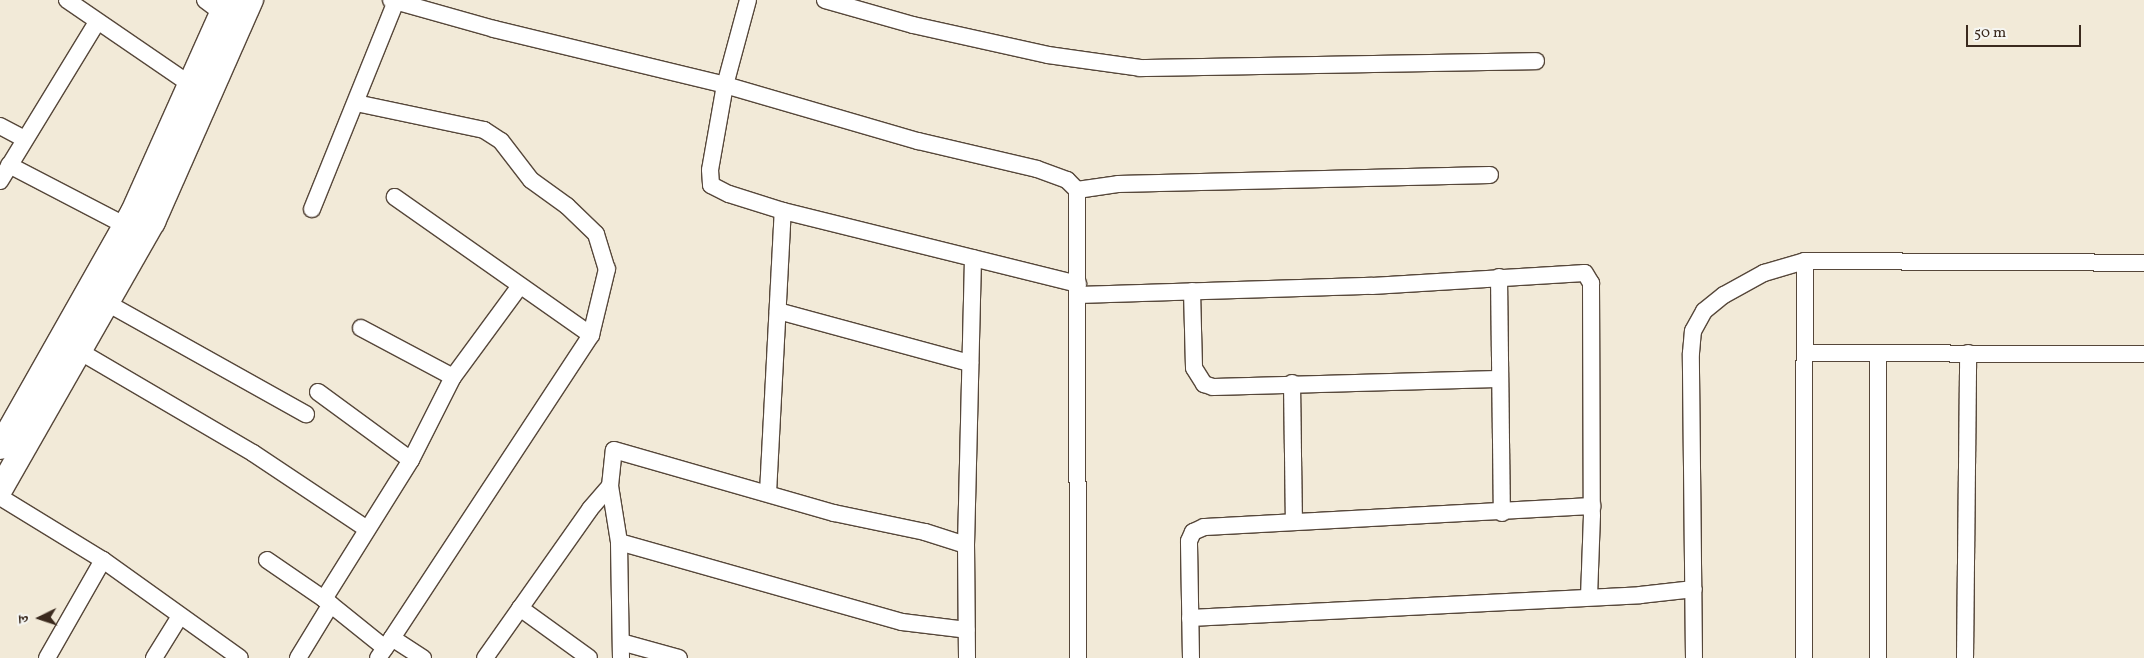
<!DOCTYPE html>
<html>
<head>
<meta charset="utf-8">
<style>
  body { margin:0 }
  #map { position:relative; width:2144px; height:658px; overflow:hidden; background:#f2ead8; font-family:Vollkorn,"Noto Serif Devanagari",serif }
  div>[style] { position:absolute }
  .roads { filter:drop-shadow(1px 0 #56473a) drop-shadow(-1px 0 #56473a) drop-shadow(0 1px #56473a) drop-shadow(0 -1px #56473a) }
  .minor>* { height:16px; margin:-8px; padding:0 8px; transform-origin:8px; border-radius:8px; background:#fff }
  .secondary>* { height:24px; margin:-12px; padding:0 12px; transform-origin:12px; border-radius:12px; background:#fff }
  span { translate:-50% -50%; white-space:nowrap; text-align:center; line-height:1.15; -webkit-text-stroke:5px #f6f6f2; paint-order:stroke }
  .north { position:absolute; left:15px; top:593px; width:50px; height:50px; -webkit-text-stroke:4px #f6f6f2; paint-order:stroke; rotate:266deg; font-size:14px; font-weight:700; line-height:20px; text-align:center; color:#3b2a1e }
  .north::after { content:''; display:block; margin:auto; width:18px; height:22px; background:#3b2a1e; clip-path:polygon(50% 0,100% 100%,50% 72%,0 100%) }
  .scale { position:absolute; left:1966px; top:25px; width:115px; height:22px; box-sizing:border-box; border:2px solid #3b2a1e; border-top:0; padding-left:6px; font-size:15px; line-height:18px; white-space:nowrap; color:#3b2a1e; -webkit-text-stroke:4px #f6f6f2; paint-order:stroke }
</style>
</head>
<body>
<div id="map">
  <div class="roads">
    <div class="minor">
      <div style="left:67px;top:0;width:150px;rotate:34.4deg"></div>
      <div style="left:205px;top:0;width:21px;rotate:37deg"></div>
      <div style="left:391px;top:0;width:107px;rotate:15.7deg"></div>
      <div style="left:494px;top:29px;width:238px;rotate:13.6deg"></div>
      <div style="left:725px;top:85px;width:86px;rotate:100deg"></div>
      <div style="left:710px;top:170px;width:15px;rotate:86deg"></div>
      <div style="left:711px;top:185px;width:20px;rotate:27deg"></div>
      <div style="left:729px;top:194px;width:57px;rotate:17.5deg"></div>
      <div style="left:783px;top:211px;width:304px;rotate:13.9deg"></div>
      <div style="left:748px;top:0;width:88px;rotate:105.1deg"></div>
      <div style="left:725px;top:85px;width:201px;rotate:16.2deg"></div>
      <div style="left:918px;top:141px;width:122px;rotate:13.2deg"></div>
      <div style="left:1037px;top:169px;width:32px;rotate:20deg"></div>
      <div style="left:1067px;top:180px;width:14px;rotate:45deg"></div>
      <div style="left:1077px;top:190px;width:468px;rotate:89.9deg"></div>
      <div style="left:825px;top:0;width:91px;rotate:15.9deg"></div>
      <div style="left:913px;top:25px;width:138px;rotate:12.5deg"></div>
      <div style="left:1048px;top:55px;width:93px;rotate:8deg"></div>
      <div style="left:1140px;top:68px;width:396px;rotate:-1deg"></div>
      <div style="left:356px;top:103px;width:131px;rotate:11.9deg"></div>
      <div style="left:484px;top:130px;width:20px;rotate:33deg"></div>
      <div style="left:501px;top:141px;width:49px;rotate:52.4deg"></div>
      <div style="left:531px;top:180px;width:44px;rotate:35.8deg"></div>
      <div style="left:567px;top:206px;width:40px;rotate:44deg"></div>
      <div style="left:596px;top:234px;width:37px;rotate:73deg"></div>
      <div style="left:607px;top:269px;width:68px;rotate:103.6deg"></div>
      <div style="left:0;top:126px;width:27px;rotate:28deg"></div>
      <div style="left:9px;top:165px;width:132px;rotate:27.5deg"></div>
      <div style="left:0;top:181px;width:186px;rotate:-58.6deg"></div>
      <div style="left:1077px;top:190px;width:41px;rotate:-8.3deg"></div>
      <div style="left:1118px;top:184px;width:372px;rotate:-1.4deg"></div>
      <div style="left:312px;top:209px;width:224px;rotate:-68deg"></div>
      <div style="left:1499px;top:277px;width:236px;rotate:89.3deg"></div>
      <div style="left:1192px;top:291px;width:77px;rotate:88.5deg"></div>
      <div style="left:1194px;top:368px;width:19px;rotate:58deg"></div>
      <div style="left:1204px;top:384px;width:9px;rotate:18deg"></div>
      <div style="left:1213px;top:387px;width:285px;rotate:-1.6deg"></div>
      <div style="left:1078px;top:295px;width:294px;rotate:-1.8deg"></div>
      <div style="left:1372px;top:286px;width:213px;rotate:-3.5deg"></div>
      <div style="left:1585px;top:273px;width:12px;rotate:59deg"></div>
      <div style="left:1591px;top:283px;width:232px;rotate:89.8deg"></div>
      <div style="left:1592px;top:515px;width:80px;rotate:92.1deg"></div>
      <div style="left:107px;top:303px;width:228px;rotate:29.2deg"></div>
      <div style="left:778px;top:311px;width:199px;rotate:15.2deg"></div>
      <div style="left:361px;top:328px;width:104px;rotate:28deg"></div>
      <div style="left:79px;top:351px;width:202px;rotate:30.4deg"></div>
      <div style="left:253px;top:453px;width:137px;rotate:33.7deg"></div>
      <div style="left:1806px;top:353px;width:338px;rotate:0.2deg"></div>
      <div style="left:1292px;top:383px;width:138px;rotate:89.2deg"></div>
      <div style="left:318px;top:392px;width:115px;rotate:36.2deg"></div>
      <div style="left:768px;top:493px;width:282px;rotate:-87deg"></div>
      <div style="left:0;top:497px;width:121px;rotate:31.5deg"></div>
      <div style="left:103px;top:560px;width:168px;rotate:35.6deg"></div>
      <div style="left:619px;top:542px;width:294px;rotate:15.8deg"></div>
      <div style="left:902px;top:622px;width:65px;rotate:7deg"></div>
      <div style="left:267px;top:560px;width:69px;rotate:34.4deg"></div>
      <div style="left:324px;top:599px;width:78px;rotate:38.8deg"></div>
      <div style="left:324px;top:599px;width:164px;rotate:-58deg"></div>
      <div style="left:411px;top:460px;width:93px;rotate:-63.2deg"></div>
      <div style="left:453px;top:377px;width:112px;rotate:-53.7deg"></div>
      <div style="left:520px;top:608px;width:85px;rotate:35.9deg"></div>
      <div style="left:1190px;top:618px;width:451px;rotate:-2.9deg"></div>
      <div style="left:1640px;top:595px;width:54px;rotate:-6.3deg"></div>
      <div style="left:392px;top:638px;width:363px;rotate:-56.7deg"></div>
      <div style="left:591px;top:335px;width:240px;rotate:-144.9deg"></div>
      <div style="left:621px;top:642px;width:60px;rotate:15.4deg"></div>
      <div style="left:47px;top:658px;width:113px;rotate:-60.3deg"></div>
      <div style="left:154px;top:658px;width:49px;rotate:-58.2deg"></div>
      <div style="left:298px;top:658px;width:63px;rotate:-58.6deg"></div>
      <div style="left:378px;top:658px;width:24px;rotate:-55deg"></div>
      <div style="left:392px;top:638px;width:37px;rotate:33deg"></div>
      <div style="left:485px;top:658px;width:182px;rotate:-54.8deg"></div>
      <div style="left:590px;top:509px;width:30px;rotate:-49deg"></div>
      <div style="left:621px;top:658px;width:116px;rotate:-91deg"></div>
      <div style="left:619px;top:542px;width:57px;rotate:-99.1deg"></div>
      <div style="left:610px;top:486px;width:36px;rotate:-84deg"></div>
      <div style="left:614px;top:450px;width:229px;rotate:16deg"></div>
      <div style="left:834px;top:513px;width:93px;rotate:11.8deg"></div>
      <div style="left:925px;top:532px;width:43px;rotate:17.6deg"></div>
      <div style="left:967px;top:658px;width:113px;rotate:-90.5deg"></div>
      <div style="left:966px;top:545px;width:287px;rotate:-88.6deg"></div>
      <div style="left:1191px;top:658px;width:117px;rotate:-91deg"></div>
      <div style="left:1189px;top:541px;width:10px;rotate:-66deg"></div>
      <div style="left:1193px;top:532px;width:12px;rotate:-24deg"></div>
      <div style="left:1204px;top:527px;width:389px;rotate:-3.1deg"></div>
      <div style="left:1694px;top:658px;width:305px;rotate:-90.6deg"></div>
      <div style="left:1691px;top:353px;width:22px;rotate:-85deg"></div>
      <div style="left:1693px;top:331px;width:23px;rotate:-61deg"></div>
      <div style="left:1704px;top:311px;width:26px;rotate:-39deg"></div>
      <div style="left:1724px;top:295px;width:46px;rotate:-28.8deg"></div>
      <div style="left:1764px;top:273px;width:43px;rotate:-16.3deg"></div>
      <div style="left:1805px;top:261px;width:339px;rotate:0.3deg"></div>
      <div style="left:1804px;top:658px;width:397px;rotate:-89.9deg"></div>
      <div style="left:1878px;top:658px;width:305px;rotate:-90deg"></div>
      <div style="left:1965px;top:658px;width:305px;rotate:-89.4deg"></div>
    </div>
    <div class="secondary">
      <div style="left:0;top:447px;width:270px;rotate:-60.5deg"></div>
      <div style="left:133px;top:212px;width:232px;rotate:-65.9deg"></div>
      <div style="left:0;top:490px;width:309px;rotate:-60.3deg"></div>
      <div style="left:153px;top:222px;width:243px;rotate:-66.2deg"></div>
    </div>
  </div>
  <div class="north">उ</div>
  <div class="scale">50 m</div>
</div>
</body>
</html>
